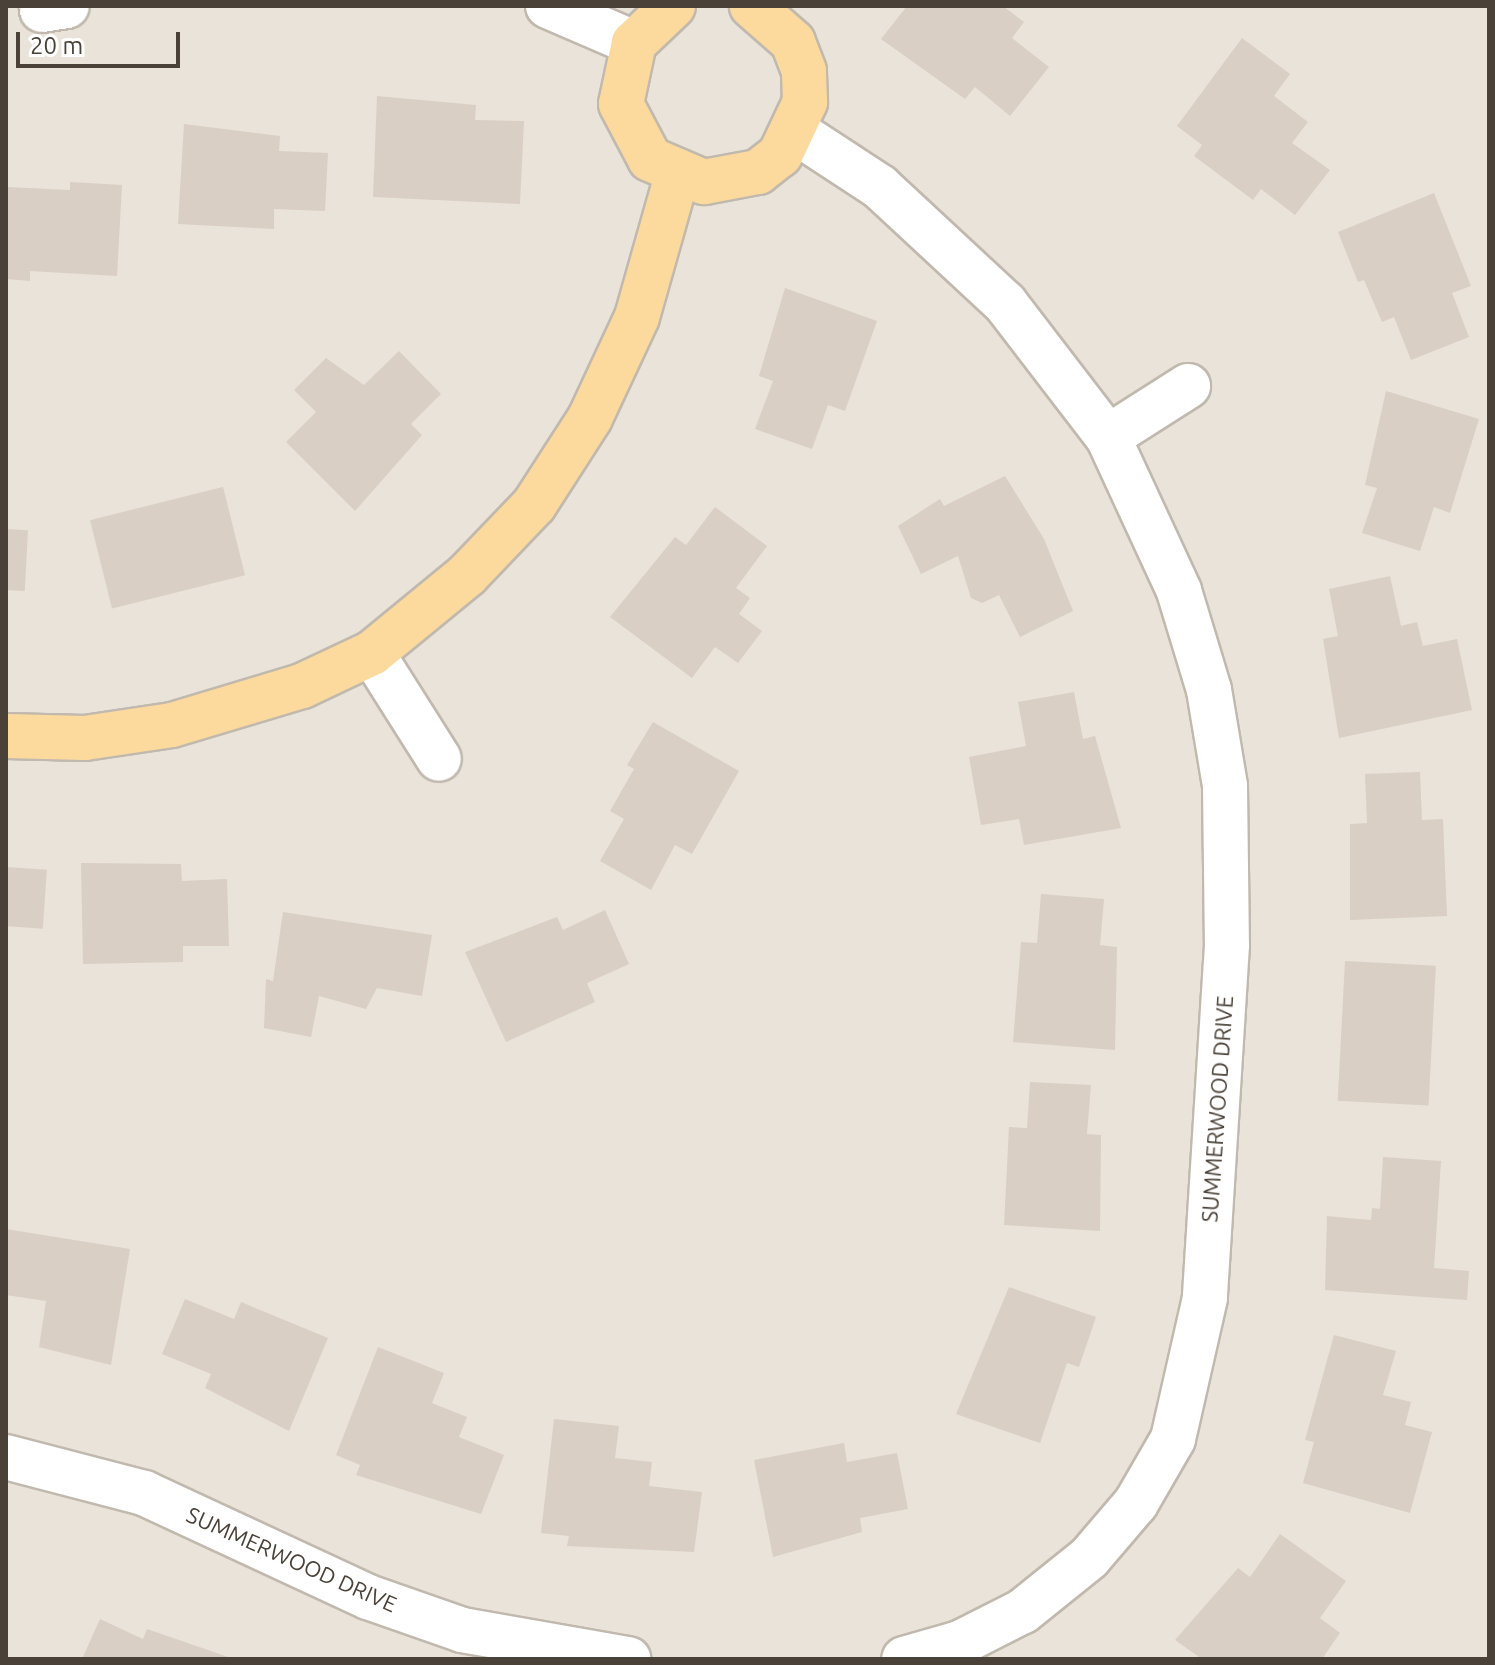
<!DOCTYPE html>
<html>
<head>
<meta charset="utf-8">
<style>
  body { margin:0 }
  #map { position:relative; width:1495px; height:1665px; overflow:hidden; background:#f5f1eb; font-family:Ubuntu,sans-serif }
  div>[style] { position:absolute }
  .residential>* { inset:0; background:#e9e3d9; transform-origin:0 0 }
  .building>* { inset:0; background:#dacfc4; transform-origin:0 0 }
  .roads { filter:drop-shadow(2px 0 #c1b9ae) drop-shadow(-2px 0 #c1b9ae) drop-shadow(0 2px #c1b9ae) drop-shadow(0 -2px #c1b9ae) }
  .minor>* { height:44px; margin:-22px; padding:0 22px; transform-origin:22px; border-radius:22px; background:#fff }
  .major>* { height:44px; margin:-22px; padding:0 22px; transform-origin:22px; border-radius:22px; background:#fcda9d }
  span { translate:-50% -50%; white-space:nowrap; text-align:center; line-height:1.15; -webkit-text-stroke:8px #fff; paint-order:stroke }
  .street-label { font-size:22px; color:#4a4239 }
  .frame { position:absolute; inset:0; border:8px solid #4a4239; pointer-events:none }
  .scale { position:absolute; left:16px; top:32px; width:164px; height:36px; box-sizing:border-box; border:4px solid #4a4239; border-top:0; padding-left:10px; font-size:24px; line-height:28px; white-space:nowrap; color:#4a4239; -webkit-text-stroke:6px #fff; paint-order:stroke }
</style>
</head>
<body>
<div id="map">
  <div class="residential">
    <div style="left:6px;top:6px;width:1483px;height:1653px"></div>
  </div>
  <div class="building">
    <div style="clip-path:polygon(907px 6px,1003px 6px,1024px 22px,1012px 38px,1049px 67px,1010px 116px,975px 87px,965px 99px,881px 39px)"></div>
    <div style="clip-path:polygon(1242px 38px,1290px 74px,1274px 96px,1308px 122px,1292px 143px,1330px 170px,1295px 215px,1261px 189px,1253px 200px,1194px 156px,1202px 145px,1177px 126px)"></div>
    <div style="clip-path:polygon(377px 96px,476px 105px,475px 120px,524px 121px,520px 204px,373px 197px)"></div>
    <div style="clip-path:polygon(184px 124px,280px 136px,279px 151px,328px 153px,325px 211px,274px 209px,274px 229px,178px 224px)"></div>
    <div style="clip-path:polygon(70px 182px,122px 185px,117px 276px,30px 271px,30px 281px,6px 279px,6px 187px,70px 190px)"></div>
    <div style="clip-path:polygon(1434px 193px,1471px 286px,1452px 293px,1469px 337px,1411px 360px,1394px 317px,1382px 322px,1364px 280px,1358px 282px,1338px 232px)"></div>
    <div style="clip-path:polygon(785px 288px,877px 321px,845px 411px,828px 405px,812px 449px,755px 429px,773px 381px,759px 376px)"></div>
    <div style="clip-path:polygon(399px 351px,441px 394px,411px 424px,422px 435px,355px 511px,286px 442px,316px 412px,294px 390px,326px 358px,364px 385px)"></div>
    <div style="clip-path:polygon(1386px 391px,1479px 419px,1450px 513px,1434px 507px,1420px 551px,1362px 533px,1377px 488px,1365px 485px)"></div>
    <div style="clip-path:polygon(1005px 476px,1044px 539px,1073px 611px,1020px 637px,999px 595px,982px 603px,971px 598px,958px 556px,921px 574px,898px 526px,940px 499px,944px 506px)"></div>
    <div style="left:223px;top:487px;width:91px;height:137px;rotate:76deg"></div>
    <div style="clip-path:polygon(715px 507px,767px 546px,736px 588px,750px 598px,739px 614px,762px 631px,738px 663px,715px 647px,692px 678px,610px 617px,675px 537px,686px 545px)"></div>
    <div style="left:6px;top:529px;width:22px;height:61px;rotate:3deg"></div>
    <div style="clip-path:polygon(1390px 576px,1401px 626px,1417px 622px,1423px 646px,1457px 639px,1472px 710px,1339px 738px,1323px 639px,1338px 636px,1329px 589px)"></div>
    <div style="clip-path:polygon(1074px 692px,1083px 739px,1095px 736px,1121px 828px,1024px 845px,1019px 819px,981px 825px,969px 757px,1026px 746px,1018px 702px)"></div>
    <div style="clip-path:polygon(653px 722px,739px 771px,692px 854px,675px 845px,651px 890px,600px 861px,624px 819px,610px 811px,634px 769px,627px 765px)"></div>
    <div style="clip-path:polygon(1420px 772px,1422px 820px,1443px 819px,1447px 916px,1350px 920px,1350px 824px,1367px 823px,1365px 774px)"></div>
    <div style="clip-path:polygon(81px 863px,181px 864px,182px 881px,227px 879px,229px 946px,183px 946px,183px 962px,83px 964px)"></div>
    <div style="left:6px;top:867px;width:41px;height:59px;rotate:4deg"></div>
    <div style="clip-path:polygon(1041px 894px,1104px 899px,1100px 945px,1117px 947px,1115px 1050px,1013px 1042px,1021px 942px,1037px 943px)"></div>
    <div style="clip-path:polygon(605px 910px,629px 964px,587px 983px,595px 1002px,506px 1042px,465px 952px,557px 917px,563px 930px)"></div>
    <div style="clip-path:polygon(283px 912px,432px 935px,422px 996px,377px 988px,366px 1009px,319px 996px,311px 1037px,264px 1028px,266px 979px,273px 981px)"></div>
    <div style="left:1345px;top:961px;width:91px;height:140px;rotate:3deg"></div>
    <div style="clip-path:polygon(1030px 1082px,1091px 1085px,1087px 1134px,1101px 1135px,1100px 1231px,1004px 1225px,1009px 1127px,1027px 1128px)"></div>
    <div style="clip-path:polygon(1383px 1157px,1441px 1161px,1434px 1268px,1469px 1271px,1467px 1300px,1325px 1290px,1327px 1216px,1371px 1220px,1372px 1208px,1380px 1209px)"></div>
    <div style="clip-path:polygon(6px 1229px,130px 1249px,111px 1365px,39px 1347px,46px 1301px,6px 1295px)"></div>
    <div style="clip-path:polygon(1009px 1287px,1096px 1317px,1079px 1367px,1067px 1363px,1040px 1443px,956px 1414px)"></div>
    <div style="clip-path:polygon(185px 1299px,234px 1319px,241px 1302px,328px 1338px,289px 1431px,205px 1388px,211px 1374px,162px 1354px)"></div>
    <div style="clip-path:polygon(1334px 1335px,1396px 1351px,1383px 1395px,1411px 1402px,1405px 1425px,1432px 1432px,1410px 1513px,1303px 1483px,1314px 1442px,1305px 1440px)"></div>
    <div style="clip-path:polygon(378px 1347px,444px 1373px,432px 1403px,467px 1417px,459px 1437px,504px 1455px,481px 1514px,356px 1475px,360px 1465px,336px 1455px)"></div>
    <div style="clip-path:polygon(554px 1419px,619px 1426px,615px 1458px,652px 1462px,649px 1486px,702px 1492px,694px 1552px,567px 1546px,569px 1536px,541px 1533px)"></div>
    <div style="clip-path:polygon(844px 1443px,847px 1462px,897px 1453px,908px 1509px,860px 1518px,862px 1532px,773px 1557px,754px 1460px)"></div>
    <div style="clip-path:polygon(1280px 1534px,1346px 1581px,1320px 1618px,1340px 1633px,1322px 1659px,1202px 1659px,1175px 1640px,1238px 1568px,1250px 1577px)"></div>
    <div style="clip-path:polygon(100px 1619px,143px 1639px,147px 1629px,234px 1659px,82px 1659px)"></div>
  </div>
  <div class="roads">
    <div class="minor">
      <div style="left:548px;top:6px;width:94px;rotate:23.3deg"></div>
      <div style="left:42px;top:10px;width:25px;rotate:-9deg"></div>
      <div style="left:796px;top:132px;width:100px;rotate:33.2deg"></div>
      <div style="left:880px;top:187px;width:171px;rotate:42.9deg"></div>
      <div style="left:1005px;top:303px;width:169px;rotate:52.5deg"></div>
      <div style="left:1108px;top:437px;width:170px;rotate:65.2deg"></div>
      <div style="left:1179px;top:591px;width:103px;rotate:73.1deg"></div>
      <div style="left:1209px;top:690px;width:97px;rotate:80.5deg"></div>
      <div style="left:1225px;top:786px;width:159px;rotate:89.3deg"></div>
      <div style="left:1227px;top:945px;width:354px;rotate:93.6deg"></div>
      <div style="left:1205px;top:1298px;width:145px;rotate:102.8deg"></div>
      <div style="left:1173px;top:1439px;width:74px;rotate:120deg"></div>
      <div style="left:1136px;top:1503px;width:72px;rotate:130.5deg"></div>
      <div style="left:1089px;top:1558px;width:85px;rotate:141.2deg"></div>
      <div style="left:1023px;top:1611px;width:71px;rotate:153.1deg"></div>
      <div style="left:960px;top:1643px;width:58px;rotate:164.1deg"></div>
      <div style="left:1108px;top:437px;width:95px;rotate:-32.5deg"></div>
      <div style="left:372px;top:653px;width:125px;rotate:57.7deg"></div>
      <div style="left:6px;top:1457px;width:143px;rotate:14.6deg"></div>
      <div style="left:144px;top:1493px;width:247px;rotate:24.9deg"></div>
      <div style="left:368px;top:1597px;width:100px;rotate:19.3deg"></div>
      <div style="left:462px;top:1630px;width:169px;rotate:9.9deg"></div>
    </div>
    <div class="major">
      <div style="left:673px;top:6px;width:54px;rotate:136.5deg"></div>
      <div style="left:634px;top:43px;width:62px;rotate:102deg"></div>
      <div style="left:621px;top:104px;width:62px;rotate:62.2deg"></div>
      <div style="left:650px;top:159px;width:59px;rotate:23.1deg"></div>
      <div style="left:704px;top:182px;width:55px;rotate:-10.5deg"></div>
      <div style="left:758px;top:172px;width:28px;rotate:-38deg"></div>
      <div style="left:780px;top:155px;width:59px;rotate:-64.7deg"></div>
      <div style="left:805px;top:102px;width:31px;rotate:-92deg"></div>
      <div style="left:804px;top:71px;width:31px;rotate:-111deg"></div>
      <div style="left:793px;top:42px;width:55px;rotate:-138.7deg"></div>
      <div style="left:6px;top:736px;width:79px;rotate:1.5deg"></div>
      <div style="left:85px;top:738px;width:88px;rotate:-8.5deg"></div>
      <div style="left:172px;top:725px;width:136px;rotate:-16.7deg"></div>
      <div style="left:302px;top:686px;width:77px;rotate:-25.2deg"></div>
      <div style="left:372px;top:653px;width:123px;rotate:-39.4deg"></div>
      <div style="left:467px;top:575px;width:97px;rotate:-46.3deg"></div>
      <div style="left:534px;top:505px;width:103px;rotate:-57.2deg"></div>
      <div style="left:590px;top:418px;width:111px;rotate:-65deg"></div>
      <div style="left:637px;top:317px;width:147px;rotate:-74.2deg"></div>
    </div>
  </div>
  <div class="street-label">
    <span style="left:1217px;top:1109px;rotate:-86deg">SUMMERWOOD DRIVE</span>
    <span style="left:292px;top:1559px;rotate:24deg">SUMMERWOOD DRIVE</span>
  </div>
  <div class="frame"></div>
  <div class="scale">20 m</div>
</div>
</body>
</html>
